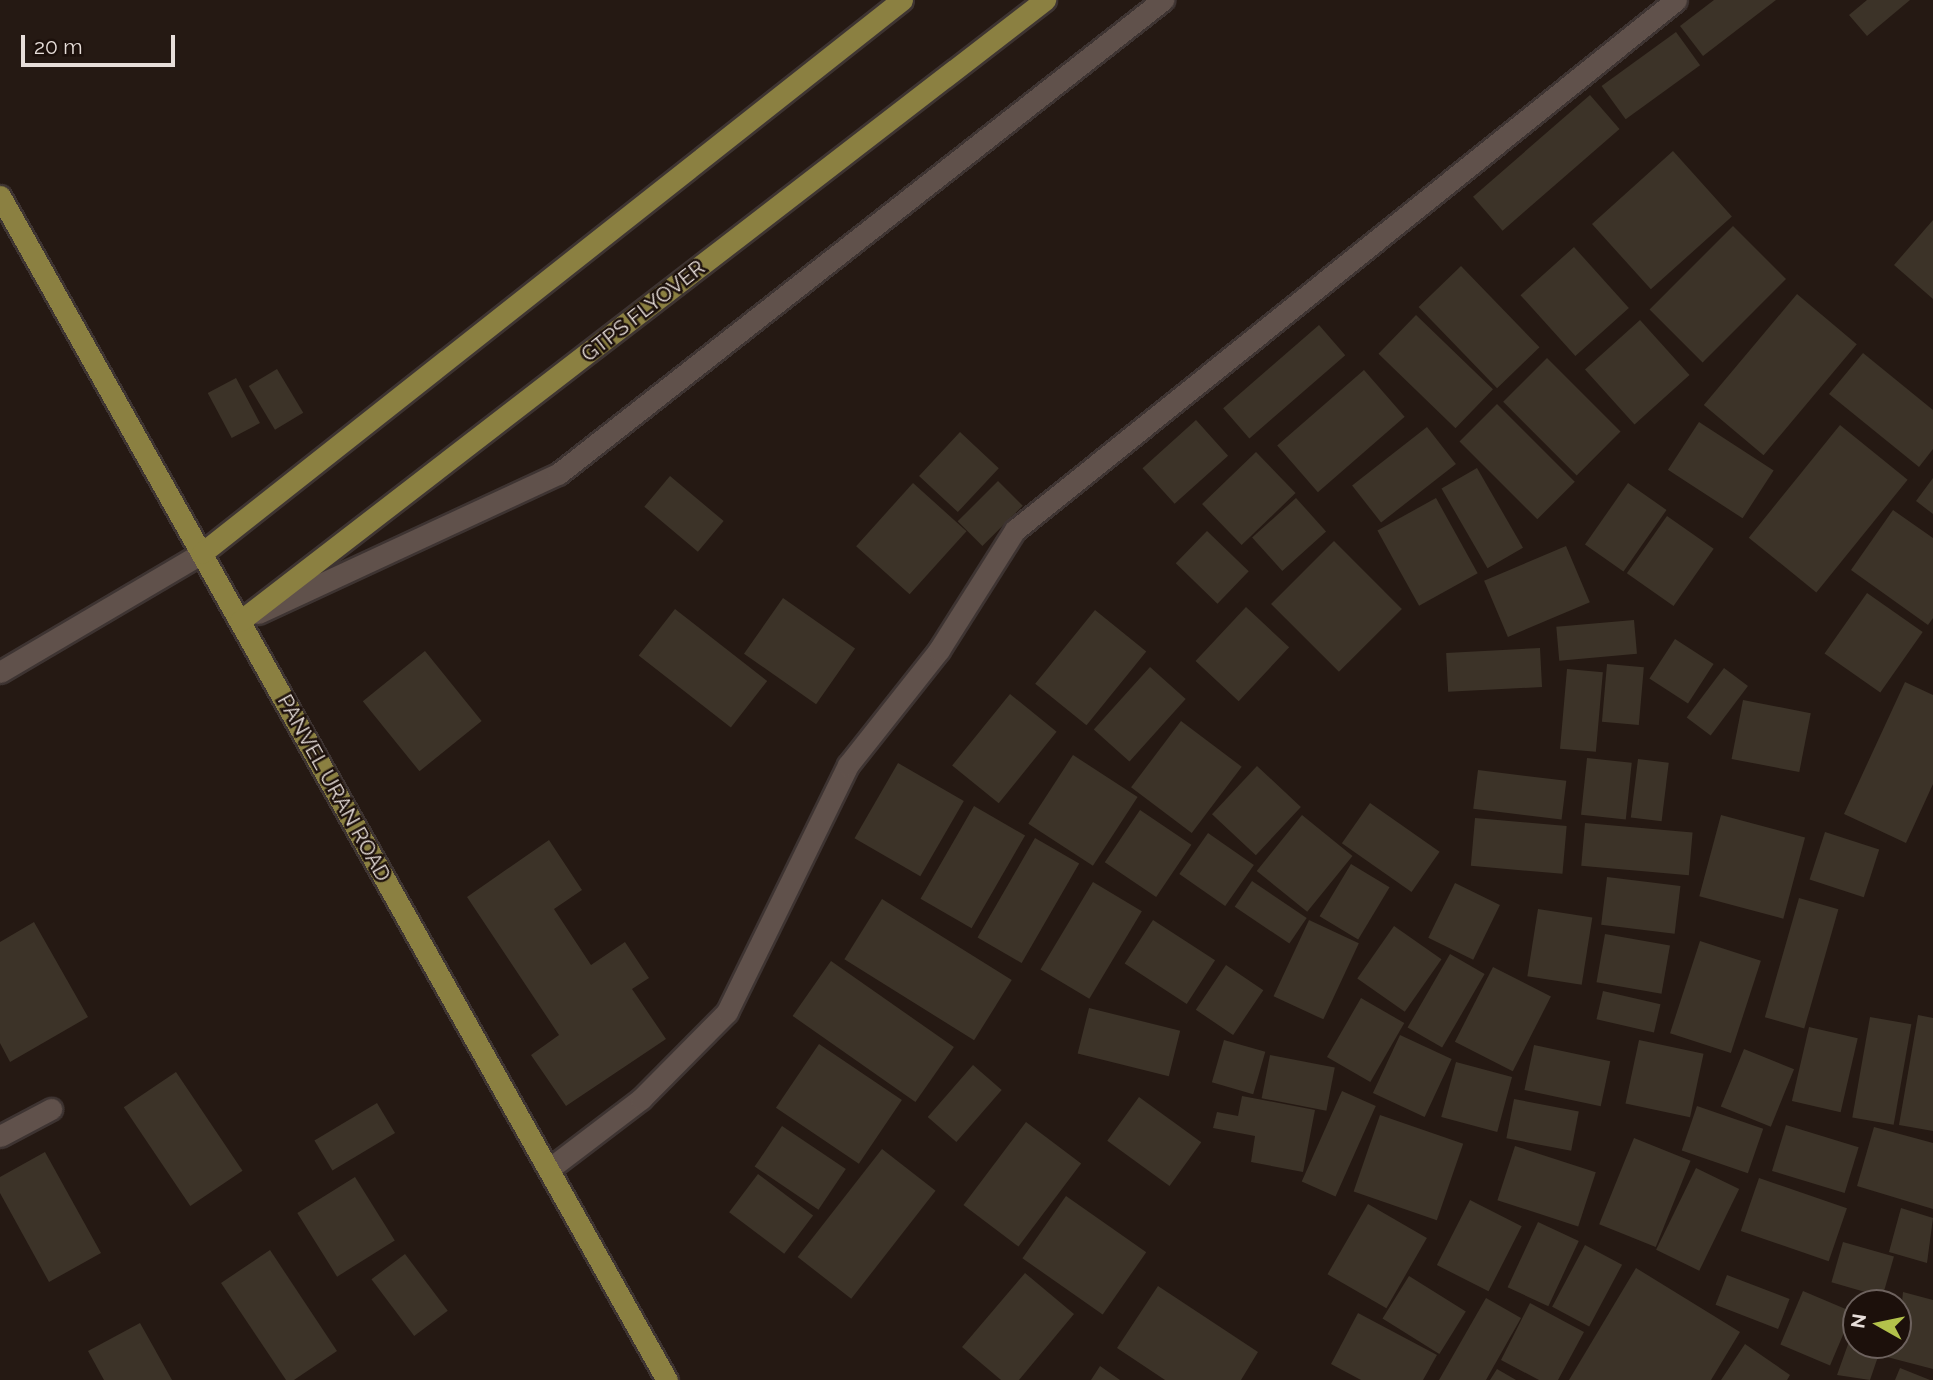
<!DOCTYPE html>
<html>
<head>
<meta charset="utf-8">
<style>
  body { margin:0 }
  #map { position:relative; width:1933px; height:1380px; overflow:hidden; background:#251913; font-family:Raleway,sans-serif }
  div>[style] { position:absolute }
  .building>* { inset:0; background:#3c3328; transform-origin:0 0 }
  .roads { filter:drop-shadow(2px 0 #3e3432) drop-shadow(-2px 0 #3e3432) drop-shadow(0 2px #3e3432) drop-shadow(0 -2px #3e3432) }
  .minor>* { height:21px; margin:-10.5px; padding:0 10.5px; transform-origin:10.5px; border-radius:10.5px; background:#60514b }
  .major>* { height:21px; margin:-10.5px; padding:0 10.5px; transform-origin:10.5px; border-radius:10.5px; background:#8b8041 }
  span { translate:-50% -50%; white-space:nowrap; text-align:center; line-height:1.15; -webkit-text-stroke:5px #1c100b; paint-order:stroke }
  .street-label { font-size:21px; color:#e7deda }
  .north { position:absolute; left:1842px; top:1289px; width:70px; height:70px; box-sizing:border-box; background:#1c100b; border:2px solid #6d625e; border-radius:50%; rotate:279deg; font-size:19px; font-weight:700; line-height:28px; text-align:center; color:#e7deda }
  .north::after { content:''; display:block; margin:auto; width:24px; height:32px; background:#b3c24b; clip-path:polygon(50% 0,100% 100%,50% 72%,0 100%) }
  .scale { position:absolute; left:21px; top:35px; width:154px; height:32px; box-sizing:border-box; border:4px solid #e7deda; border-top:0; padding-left:9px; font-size:21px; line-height:24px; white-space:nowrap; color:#e7deda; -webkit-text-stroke:5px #1c100b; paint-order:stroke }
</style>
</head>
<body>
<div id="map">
  <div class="building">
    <div style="clip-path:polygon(1714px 0,1776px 0,1703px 56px,1680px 26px)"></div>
    <div style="clip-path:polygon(1867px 0,1910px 0,1867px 36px,1849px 15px)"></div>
    <div style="left:1676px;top:32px;width:41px;height:92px;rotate:54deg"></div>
    <div style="left:1590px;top:95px;width:45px;height:155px;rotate:49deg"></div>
    <div style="left:1673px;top:151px;width:88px;height:109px;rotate:48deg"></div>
    <div style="clip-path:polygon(1933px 220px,1933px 299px,1894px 265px)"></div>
    <div style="left:1733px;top:226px;width:75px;height:118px;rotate:45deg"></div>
    <div style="left:1574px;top:247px;width:82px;height:72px;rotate:48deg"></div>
    <div style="left:1461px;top:266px;width:113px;height:59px;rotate:46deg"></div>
    <div style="left:1797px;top:294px;width:78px;height:145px;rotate:40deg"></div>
    <div style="left:1416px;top:315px;width:107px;height:54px;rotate:44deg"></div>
    <div style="left:1640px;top:320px;width:74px;height:74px;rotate:48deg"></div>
    <div style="left:1319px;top:325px;width:40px;height:127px;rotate:49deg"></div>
    <div style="clip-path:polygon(1863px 353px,1933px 410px,1933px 449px,1919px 467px,1829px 394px)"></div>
    <div style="left:1547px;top:358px;width:104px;height:62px;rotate:45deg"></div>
    <div style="left:277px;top:369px;width:51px;height:33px;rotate:59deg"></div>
    <div style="left:1364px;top:370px;width:62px;height:115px;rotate:49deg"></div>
    <div style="left:236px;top:378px;width:51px;height:32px;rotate:62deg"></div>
    <div style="left:1497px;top:404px;width:110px;height:53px;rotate:45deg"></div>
    <div style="left:1196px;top:420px;width:48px;height:72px;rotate:48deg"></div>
    <div style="left:1699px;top:422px;width:89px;height:57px;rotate:33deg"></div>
    <div style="left:1840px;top:425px;width:87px;height:145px;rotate:39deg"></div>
    <div style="left:1427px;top:427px;width:47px;height:95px;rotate:52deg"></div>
    <div style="left:960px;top:432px;width:53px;height:60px;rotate:43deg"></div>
    <div style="left:1256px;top:452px;width:57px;height:75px;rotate:46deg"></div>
    <div style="left:1477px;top:468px;width:92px;height:41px;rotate:60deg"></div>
    <div style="left:670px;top:476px;width:70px;height:40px;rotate:40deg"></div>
    <div style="clip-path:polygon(1933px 478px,1933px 514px,1916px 501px)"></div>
    <div style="left:998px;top:481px;width:35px;height:57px;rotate:45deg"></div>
    <div style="left:913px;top:483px;width:72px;height:85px;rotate:42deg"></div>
    <div style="left:1628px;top:483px;width:47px;height:75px;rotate:35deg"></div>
    <div style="left:1296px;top:498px;width:45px;height:59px;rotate:48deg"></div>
    <div style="left:1436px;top:498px;width:86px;height:67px;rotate:61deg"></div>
    <div style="clip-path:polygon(1893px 510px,1933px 538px,1933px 618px,1928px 625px,1851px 570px)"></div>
    <div style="left:1667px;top:516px;width:57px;height:70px;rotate:35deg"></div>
    <div style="left:1207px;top:531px;width:58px;height:45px;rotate:44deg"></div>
    <div style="left:1334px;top:541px;width:96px;height:89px;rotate:45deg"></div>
    <div style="left:1566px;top:546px;width:61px;height:89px;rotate:67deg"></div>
    <div style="left:1867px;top:593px;width:68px;height:74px;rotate:35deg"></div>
    <div style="left:783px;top:598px;width:88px;height:68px;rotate:35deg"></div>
    <div style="left:1246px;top:607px;width:59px;height:74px;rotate:43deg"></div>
    <div style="left:675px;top:609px;width:117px;height:59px;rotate:38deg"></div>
    <div style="left:1095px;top:610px;width:66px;height:95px;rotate:39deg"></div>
    <div style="left:1634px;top:620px;width:34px;height:78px;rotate:85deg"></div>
    <div style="left:1675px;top:639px;width:46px;height:47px;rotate:33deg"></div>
    <div style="left:1540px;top:648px;width:39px;height:94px;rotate:87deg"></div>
    <div style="left:425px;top:651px;width:90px;height:80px;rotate:51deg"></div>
    <div style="left:1607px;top:664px;width:37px;height:58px;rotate:5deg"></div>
    <div style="left:1150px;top:667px;width:48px;height:84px;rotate:42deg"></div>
    <div style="left:1724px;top:668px;width:30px;height:62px;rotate:37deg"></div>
    <div style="left:1567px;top:669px;width:36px;height:80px;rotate:5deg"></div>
    <div style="clip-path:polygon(1905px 682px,1933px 695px,1933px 784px,1906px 843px,1844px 814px)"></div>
    <div style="left:1010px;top:694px;width:60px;height:92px;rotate:39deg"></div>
    <div style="left:1743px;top:700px;width:69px;height:60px;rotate:11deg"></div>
    <div style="left:1181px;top:721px;width:76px;height:83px;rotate:37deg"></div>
    <div style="left:1073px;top:755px;width:77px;height:82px;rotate:33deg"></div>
    <div style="left:1587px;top:758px;width:45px;height:57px;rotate:6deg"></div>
    <div style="left:1638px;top:759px;width:31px;height:59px;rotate:7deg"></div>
    <div style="left:898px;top:763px;width:76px;height:87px;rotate:30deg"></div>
    <div style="left:1257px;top:766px;width:60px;height:66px;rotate:43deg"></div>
    <div style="left:1478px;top:770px;width:89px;height:39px;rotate:7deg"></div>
    <div style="left:1370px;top:803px;width:85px;height:49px;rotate:35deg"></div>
    <div style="left:974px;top:806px;width:59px;height:107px;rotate:30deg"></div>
    <div style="left:1140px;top:810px;width:62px;height:63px;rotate:34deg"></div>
    <div style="left:1302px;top:815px;width:65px;height:72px;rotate:39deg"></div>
    <div style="left:1721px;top:815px;width:87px;height:84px;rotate:15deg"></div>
    <div style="left:1475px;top:818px;width:92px;height:48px;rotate:5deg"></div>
    <div style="left:1585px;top:823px;width:108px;height:43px;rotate:5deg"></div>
    <div style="left:1825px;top:832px;width:57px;height:50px;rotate:18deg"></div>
    <div style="left:1208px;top:833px;width:56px;height:50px;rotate:35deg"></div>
    <div style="left:1035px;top:838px;width:51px;height:115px;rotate:30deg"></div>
    <div style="clip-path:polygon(549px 840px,582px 890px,554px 909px,591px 965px,625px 942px,649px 978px,632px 989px,666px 1039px,566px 1106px,531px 1055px,559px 1035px,467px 897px)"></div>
    <div style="left:1351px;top:864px;width:45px;height:61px;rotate:31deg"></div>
    <div style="left:1607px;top:877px;width:74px;height:48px;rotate:7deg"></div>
    <div style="left:1252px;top:881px;width:66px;height:31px;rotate:34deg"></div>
    <div style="left:1093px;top:882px;width:57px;height:102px;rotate:31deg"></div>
    <div style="left:1455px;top:883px;width:50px;height:61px;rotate:26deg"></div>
    <div style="left:1799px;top:898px;width:41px;height:124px;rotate:16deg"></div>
    <div style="left:882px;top:899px;width:153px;height:71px;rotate:32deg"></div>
    <div style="left:1538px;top:909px;width:55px;height:68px;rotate:9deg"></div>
    <div style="left:1153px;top:920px;width:74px;height:52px;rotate:33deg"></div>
    <div style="left:1309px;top:920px;width:55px;height:84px;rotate:25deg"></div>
    <div style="clip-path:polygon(34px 922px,88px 1017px,10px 1062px,0 1043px,0 942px)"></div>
    <div style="left:1394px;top:926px;width:58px;height:64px;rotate:35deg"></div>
    <div style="left:1605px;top:934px;width:66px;height:49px;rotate:10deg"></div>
    <div style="left:1700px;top:941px;width:64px;height:97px;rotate:18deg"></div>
    <div style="left:1450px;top:954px;width:40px;height:85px;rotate:30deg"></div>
    <div style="left:831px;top:961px;width:150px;height:67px;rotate:35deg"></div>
    <div style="left:1226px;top:965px;width:45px;height:54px;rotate:34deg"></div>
    <div style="left:1493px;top:967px;width:65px;height:84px;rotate:27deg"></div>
    <div style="left:1603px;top:991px;width:59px;height:29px;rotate:13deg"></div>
    <div style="left:1361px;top:998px;width:50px;height:68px;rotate:30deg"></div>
    <div style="left:1089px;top:1008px;width:94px;height:47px;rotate:14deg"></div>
    <div style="clip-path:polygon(1918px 1015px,1933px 1018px,1933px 1131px,1899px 1125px)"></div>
    <div style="left:1870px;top:1017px;width:42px;height:102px;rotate:10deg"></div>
    <div style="left:1809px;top:1027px;width:50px;height:76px;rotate:13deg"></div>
    <div style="left:1400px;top:1035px;width:57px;height:64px;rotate:25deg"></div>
    <div style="left:1224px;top:1040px;width:43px;height:44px;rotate:16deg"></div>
    <div style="left:1639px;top:1040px;width:66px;height:65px;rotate:12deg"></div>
    <div style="left:819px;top:1044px;width:100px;height:77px;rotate:34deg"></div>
    <div style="left:1534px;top:1045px;width:78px;height:46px;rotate:12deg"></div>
    <div style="left:1744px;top:1049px;width:54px;height:62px;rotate:22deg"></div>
    <div style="left:1270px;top:1055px;width:66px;height:44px;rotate:11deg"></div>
    <div style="left:1456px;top:1062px;width:58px;height:57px;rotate:15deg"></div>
    <div style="left:973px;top:1065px;width:38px;height:69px;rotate:41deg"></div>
    <div style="left:176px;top:1072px;width:119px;height:63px;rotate:56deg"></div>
    <div style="left:1342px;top:1091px;width:37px;height:99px;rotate:24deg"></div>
    <div style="clip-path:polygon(1242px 1096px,1315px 1110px,1303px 1172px,1251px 1162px,1255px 1136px,1213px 1128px,1217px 1112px,1238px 1116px)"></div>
    <div style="left:1139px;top:1097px;width:77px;height:54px;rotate:36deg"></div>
    <div style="left:1514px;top:1099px;width:66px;height:40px;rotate:11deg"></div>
    <div style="left:377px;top:1103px;width:35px;height:73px;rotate:59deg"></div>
    <div style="left:1697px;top:1106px;width:70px;height:47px;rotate:19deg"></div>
    <div style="left:1380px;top:1115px;width:88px;height:81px;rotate:19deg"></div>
    <div style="left:1026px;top:1122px;width:69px;height:104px;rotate:37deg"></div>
    <div style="left:1786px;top:1125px;width:76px;height:48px;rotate:17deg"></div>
    <div style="left:782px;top:1126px;width:77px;height:49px;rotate:34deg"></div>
    <div style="clip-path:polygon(1874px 1127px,1933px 1143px,1933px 1209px,1857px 1186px)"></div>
    <div style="left:1634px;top:1138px;width:61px;height:93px;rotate:22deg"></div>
    <div style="left:1515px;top:1146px;width:85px;height:57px;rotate:18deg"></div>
    <div style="left:882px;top:1149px;width:68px;height:137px;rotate:38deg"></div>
    <div style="clip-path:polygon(45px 1152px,101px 1253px,49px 1282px,0 1193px,0 1177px)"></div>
    <div style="left:1696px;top:1168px;width:48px;height:91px;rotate:26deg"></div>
    <div style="left:758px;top:1174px;width:69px;height:48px;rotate:37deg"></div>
    <div style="left:355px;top:1177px;width:75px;height:68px;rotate:58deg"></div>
    <div style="left:1759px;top:1178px;width:93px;height:56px;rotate:19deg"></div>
    <div style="left:1066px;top:1196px;width:98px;height:76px;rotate:35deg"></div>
    <div style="left:1470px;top:1200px;width:58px;height:73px;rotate:27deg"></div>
    <div style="left:1368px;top:1204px;width:68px;height:81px;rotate:30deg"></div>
    <div style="clip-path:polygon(1901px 1208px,1933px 1218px,1927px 1263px,1889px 1252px)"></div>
    <div style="left:1538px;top:1222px;width:45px;height:72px;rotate:25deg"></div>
    <div style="left:1843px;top:1242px;width:53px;height:42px;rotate:16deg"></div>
    <div style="left:1585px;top:1245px;width:42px;height:70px;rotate:28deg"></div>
    <div style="clip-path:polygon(270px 1250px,337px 1351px,294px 1380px,286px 1380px,221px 1283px)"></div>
    <div style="left:405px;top:1254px;width:71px;height:42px;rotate:53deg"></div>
    <div style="clip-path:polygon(1636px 1268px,1740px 1332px,1711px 1380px,1569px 1380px)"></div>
    <div style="clip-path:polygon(1025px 1273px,1074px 1314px,1019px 1380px,1001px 1380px,962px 1347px)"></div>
    <div style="left:1727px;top:1275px;width:67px;height:32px;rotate:21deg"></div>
    <div style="left:1409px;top:1276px;width:67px;height:50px;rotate:32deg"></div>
    <div style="clip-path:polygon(1158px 1286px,1258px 1352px,1241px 1380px,1165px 1380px,1117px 1348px)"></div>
    <div style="left:1803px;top:1291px;width:54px;height:58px;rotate:23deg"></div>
    <div style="clip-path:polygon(1903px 1292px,1933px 1300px,1933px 1369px,1887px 1357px,1890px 1345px,1898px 1345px)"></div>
    <div style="clip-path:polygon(1486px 1298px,1521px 1318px,1486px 1380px,1439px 1380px)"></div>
    <div style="clip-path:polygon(1530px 1303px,1584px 1332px,1558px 1380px,1539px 1380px,1501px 1360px)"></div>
    <div style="clip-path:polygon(1358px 1313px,1437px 1355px,1423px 1380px,1361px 1380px,1331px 1364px)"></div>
    <div style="clip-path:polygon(1856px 1322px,1856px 1345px,1882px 1345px,1870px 1380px,1837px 1375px)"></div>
    <div style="clip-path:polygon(140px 1323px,172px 1380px,104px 1380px,88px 1351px)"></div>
    <div style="clip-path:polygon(1745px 1344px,1790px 1375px,1787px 1380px,1721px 1380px)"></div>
    <div style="clip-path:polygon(1100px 1366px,1120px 1380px,1091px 1380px)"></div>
    <div style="clip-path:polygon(1900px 1368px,1930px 1380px,1895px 1380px)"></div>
    <div style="clip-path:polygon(1497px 1369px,1516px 1380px,1490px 1380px)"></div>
  </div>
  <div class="roads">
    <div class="minor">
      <div style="left:258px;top:613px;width:331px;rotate:-24.9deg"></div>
      <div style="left:558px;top:474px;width:769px;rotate:-38.08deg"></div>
      <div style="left:0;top:672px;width:234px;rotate:-30.5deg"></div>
      <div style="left:0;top:1136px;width:58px;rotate:-27.9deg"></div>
      <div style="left:549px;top:1169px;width:116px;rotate:-37.3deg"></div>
      <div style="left:641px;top:1099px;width:122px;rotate:-45.3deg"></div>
      <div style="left:727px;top:1012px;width:275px;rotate:-63.9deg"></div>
      <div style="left:848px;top:765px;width:147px;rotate:-51.6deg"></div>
      <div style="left:939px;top:650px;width:142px;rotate:-57.7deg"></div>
      <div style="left:1015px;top:530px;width:847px;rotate:-38.72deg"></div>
    </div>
    <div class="major">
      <div style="left:0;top:196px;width:1359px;rotate:60.61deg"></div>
      <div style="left:202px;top:553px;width:892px;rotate:-38.31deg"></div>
      <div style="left:240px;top:621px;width:1017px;rotate:-37.65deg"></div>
    </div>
  </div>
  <div class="street-label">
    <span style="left:643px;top:311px;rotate:-38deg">GTPS FLYOVER</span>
    <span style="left:334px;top:788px;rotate:61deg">PANVEL URAN ROAD</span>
  </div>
  <div class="north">N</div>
  <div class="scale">20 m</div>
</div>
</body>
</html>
